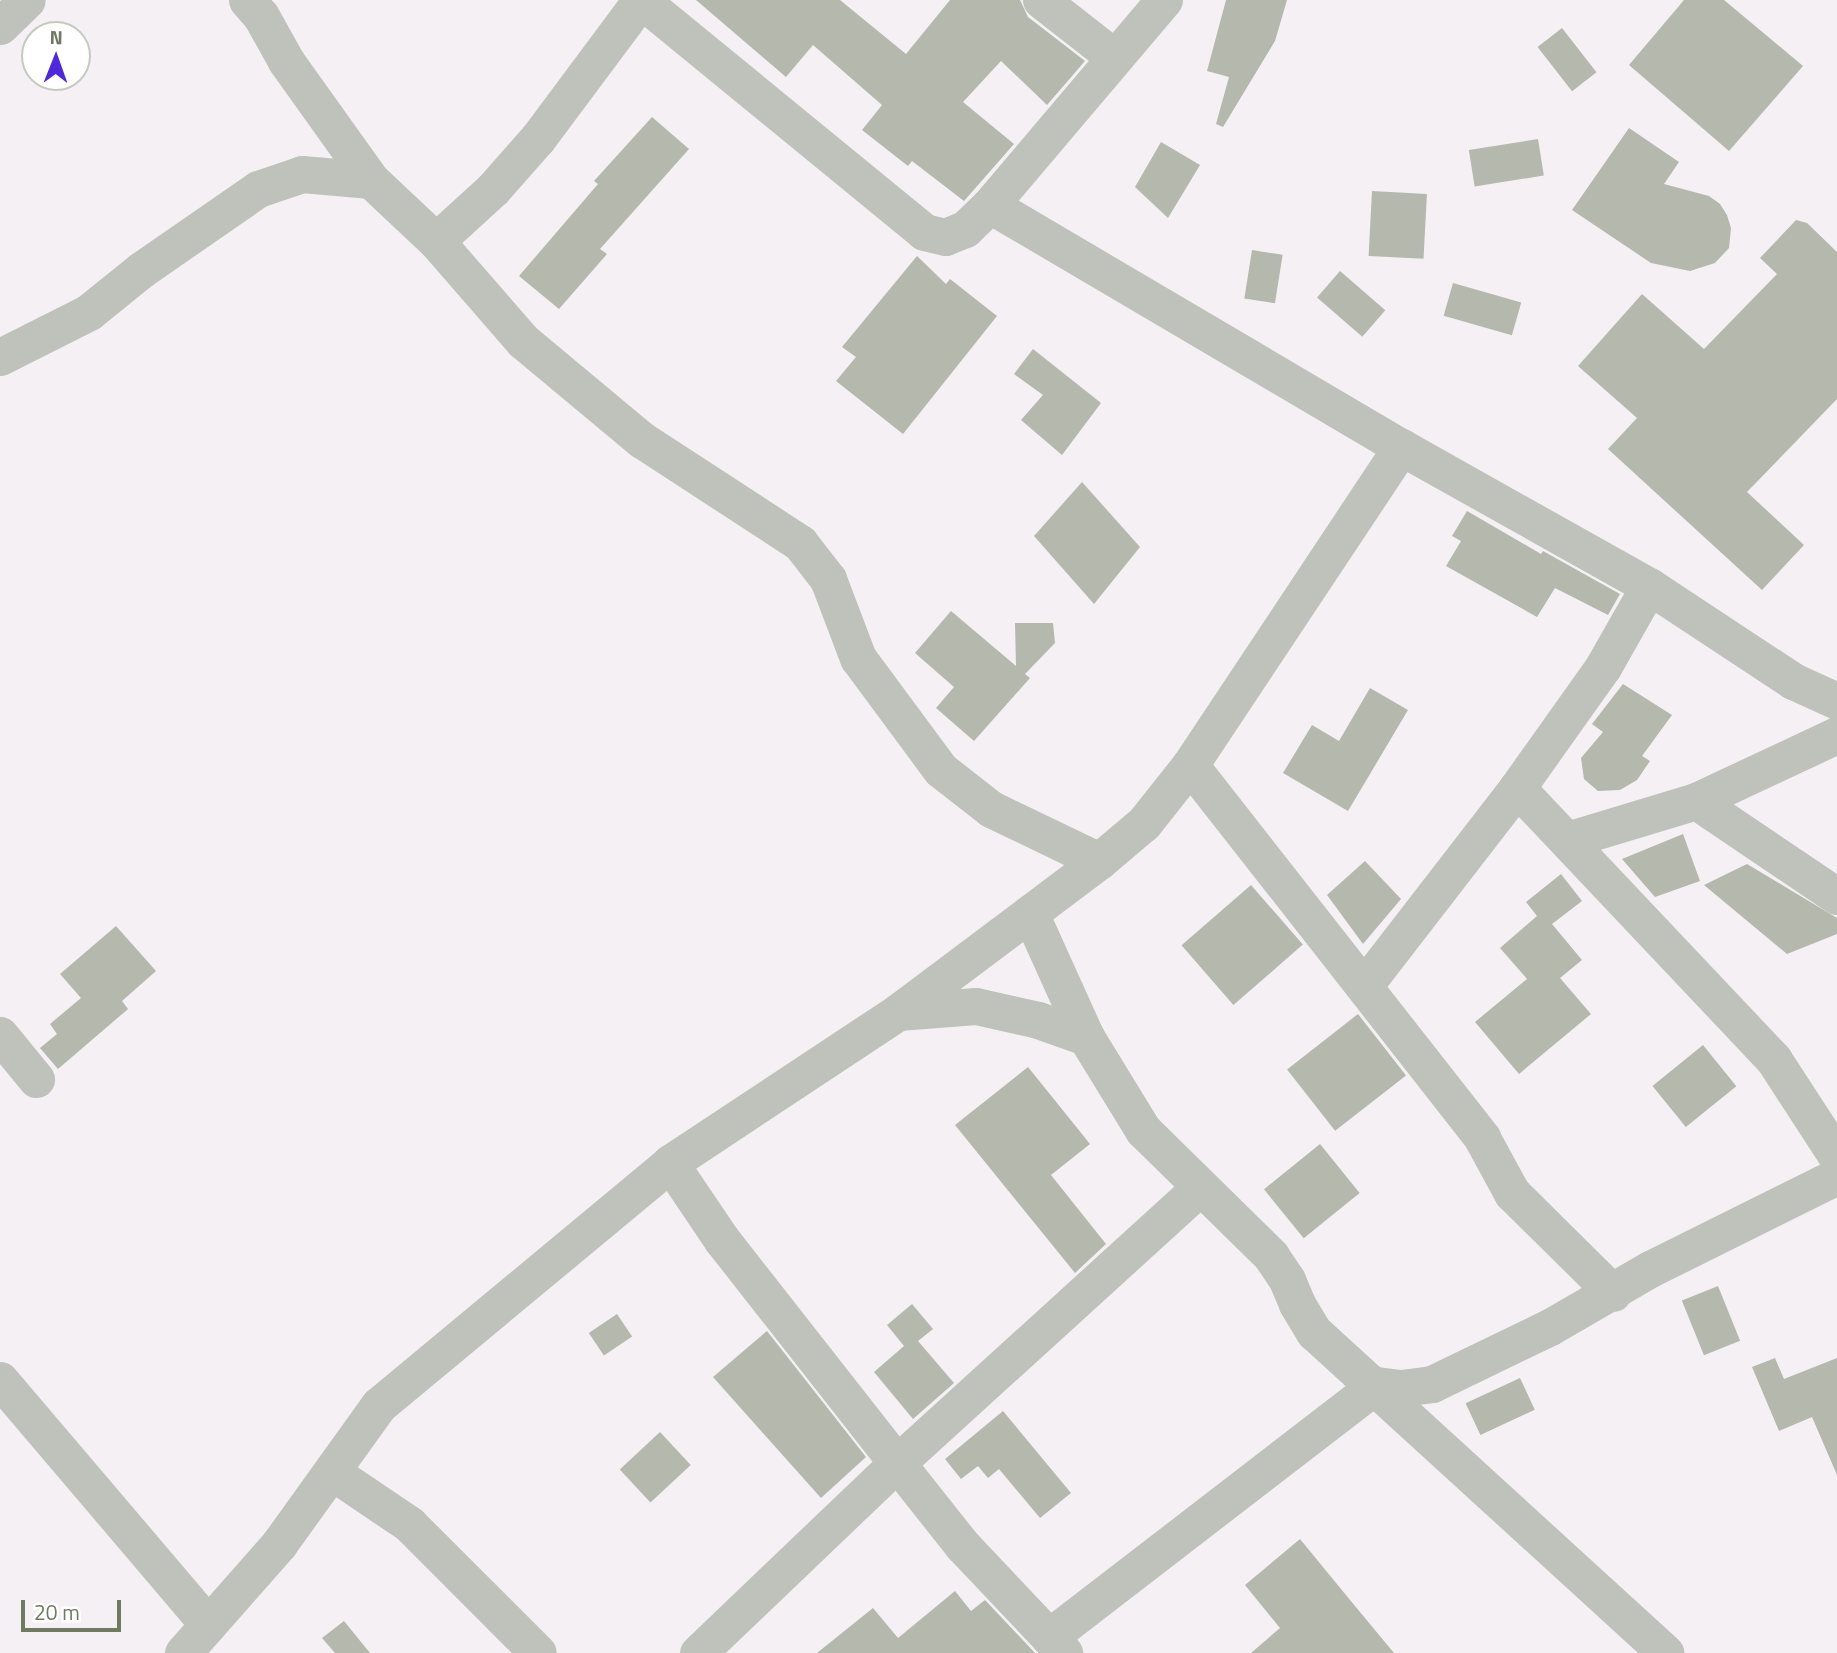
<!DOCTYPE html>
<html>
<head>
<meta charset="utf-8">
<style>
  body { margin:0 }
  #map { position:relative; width:1837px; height:1653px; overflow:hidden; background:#f4f0f4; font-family:"Titillium Web",sans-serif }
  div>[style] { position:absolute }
  .building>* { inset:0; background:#b4b8ad; transform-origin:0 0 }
  .minor>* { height:37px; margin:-18.5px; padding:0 18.5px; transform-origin:18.5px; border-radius:18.5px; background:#bfc2ba }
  span { translate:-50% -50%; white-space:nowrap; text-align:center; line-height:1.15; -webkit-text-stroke:7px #fff; paint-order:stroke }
  .north { position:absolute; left:21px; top:21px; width:70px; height:70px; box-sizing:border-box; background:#fff; border:2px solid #c5cabf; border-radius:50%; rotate:1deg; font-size:19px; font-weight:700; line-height:28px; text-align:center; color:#6f7a60 }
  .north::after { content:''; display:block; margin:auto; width:24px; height:32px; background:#4e29dc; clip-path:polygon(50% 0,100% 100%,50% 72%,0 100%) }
  .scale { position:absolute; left:21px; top:1600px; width:100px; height:32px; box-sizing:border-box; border:4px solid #6f7a60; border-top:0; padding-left:9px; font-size:21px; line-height:24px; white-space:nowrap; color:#6f7a60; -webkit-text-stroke:5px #fff; paint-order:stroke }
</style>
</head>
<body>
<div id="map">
  <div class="building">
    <div style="clip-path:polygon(696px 0,840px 0,906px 54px,950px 0,1020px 0,1028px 17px,1085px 61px,1047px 105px,1001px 61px,963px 102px,1014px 144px,964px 201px,912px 161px,908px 166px,862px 130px,882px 105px,813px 45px,786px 77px)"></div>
    <div style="clip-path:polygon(1226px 0,1287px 0,1275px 41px,1223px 127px,1216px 124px,1229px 77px,1207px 71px)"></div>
    <div style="clip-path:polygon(1684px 0,1724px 0,1803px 66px,1729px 151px,1629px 65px)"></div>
    <div style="left:1562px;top:28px;width:56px;height:31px;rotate:52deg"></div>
    <div style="clip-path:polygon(652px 117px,689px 149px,600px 249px,607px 254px,559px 309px,519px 276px,598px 184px,594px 181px)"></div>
    <div style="clip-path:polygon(1629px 128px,1679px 162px,1664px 184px,1709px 196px,1720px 204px,1727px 215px,1731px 228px,1729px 248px,1715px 263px,1690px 271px,1651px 263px,1572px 210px)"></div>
    <div style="left:1538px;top:139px;width:37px;height:70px;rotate:81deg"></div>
    <div style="clip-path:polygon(1161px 142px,1200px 165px,1168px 218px,1135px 187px)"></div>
    <div style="left:1372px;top:191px;width:55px;height:65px;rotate:3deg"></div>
    <div style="clip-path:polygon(1796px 220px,1807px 223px,1837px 252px,1837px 399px,1747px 492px,1804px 545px,1762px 590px,1608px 449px,1637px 418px,1578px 366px,1642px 294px,1704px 349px,1777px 274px,1760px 258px)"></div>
    <div style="left:1252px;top:250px;width:31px;height:49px;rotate:9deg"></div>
    <div style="clip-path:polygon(917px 256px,946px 284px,950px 279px,997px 316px,903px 434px,836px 381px,856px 357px,842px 347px)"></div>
    <div style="left:1340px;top:271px;width:60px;height:35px;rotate:41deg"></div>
    <div style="left:1453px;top:283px;width:71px;height:34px;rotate:16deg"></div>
    <div style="clip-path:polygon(1033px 349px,1101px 403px,1062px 455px,1021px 420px,1043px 395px,1014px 374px)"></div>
    <div style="clip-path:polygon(1082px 482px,1140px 547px,1094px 604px,1034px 536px)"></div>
    <div style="clip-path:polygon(1467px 511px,1541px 554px,1543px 551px,1620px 594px,1608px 615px,1555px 588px,1537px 617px,1446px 566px,1461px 541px,1452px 536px)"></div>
    <div style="clip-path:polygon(951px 611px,1016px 666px,1015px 623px,1053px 623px,1055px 643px,1025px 674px,1030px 678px,974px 741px,936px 708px,954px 687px,915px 653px)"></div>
    <div style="clip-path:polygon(1623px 684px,1672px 715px,1642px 756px,1650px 761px,1637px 780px,1620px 790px,1598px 791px,1584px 779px,1581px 758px,1603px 732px,1592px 724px)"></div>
    <div style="clip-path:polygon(1370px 688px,1408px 710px,1348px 811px,1283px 773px,1312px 725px,1339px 741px)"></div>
    <div style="clip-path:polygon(1683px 834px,1700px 881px,1655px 897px,1622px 859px)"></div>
    <div style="clip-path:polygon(1365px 861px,1401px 899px,1363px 944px,1327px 895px)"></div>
    <div style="clip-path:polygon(1747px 864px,1837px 918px,1837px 934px,1787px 954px,1704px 885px)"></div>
    <div style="clip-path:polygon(1561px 874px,1582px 901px,1552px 924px,1582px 960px,1560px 978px,1591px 1014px,1519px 1074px,1475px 1022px,1527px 979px,1500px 948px,1537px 916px,1526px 902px)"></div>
    <div style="left:1251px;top:885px;width:79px;height:92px;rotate:49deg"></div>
    <div style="clip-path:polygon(116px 926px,156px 971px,122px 1001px,128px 1009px,58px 1069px,40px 1048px,57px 1034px,50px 1024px,81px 998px,60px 974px)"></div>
    <div style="left:1358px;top:1014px;width:78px;height:90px;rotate:52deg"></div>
    <div style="left:1703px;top:1045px;width:53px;height:65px;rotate:51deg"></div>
    <div style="clip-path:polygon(1028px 1067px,1090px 1144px,1051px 1175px,1106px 1244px,1075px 1273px,955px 1125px)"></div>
    <div style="left:1320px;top:1144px;width:63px;height:72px;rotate:51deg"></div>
    <div style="left:1718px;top:1286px;width:59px;height:39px;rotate:68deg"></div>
    <div style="clip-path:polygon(912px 1304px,933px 1329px,918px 1341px,954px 1383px,913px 1419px,874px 1372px,904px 1346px,887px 1325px)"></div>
    <div style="left:617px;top:1314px;width:27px;height:34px;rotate:56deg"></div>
    <div style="clip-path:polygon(767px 1331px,866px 1457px,821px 1498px,713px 1377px)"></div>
    <div style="clip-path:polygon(1775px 1358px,1784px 1379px,1837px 1358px,1837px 1475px,1812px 1417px,1779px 1431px,1752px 1367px)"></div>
    <div style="left:1520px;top:1378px;width:35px;height:60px;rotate:65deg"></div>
    <div style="clip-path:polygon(1003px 1411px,1071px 1493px,1040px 1518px,999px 1469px,988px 1478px,978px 1466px,961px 1479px,945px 1459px)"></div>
    <div style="left:660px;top:1432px;width:45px;height:55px;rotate:47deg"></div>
    <div style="clip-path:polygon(1300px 1539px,1350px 1600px,1394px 1653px,1251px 1653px,1280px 1628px,1245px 1585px)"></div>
    <div style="clip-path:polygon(955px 1591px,971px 1611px,985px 1600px,1035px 1653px,817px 1653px,873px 1608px,898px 1638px)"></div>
    <div style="clip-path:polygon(344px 1621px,370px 1653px,335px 1653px,322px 1638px)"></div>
  </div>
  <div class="minor">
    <div style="left:247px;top:0;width:21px;rotate:49deg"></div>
    <div style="left:261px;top:16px;width:51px;rotate:60.9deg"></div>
    <div style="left:286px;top:61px;width:146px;rotate:54.5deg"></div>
    <div style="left:371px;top:180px;width:89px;rotate:43.2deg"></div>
    <div style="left:436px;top:241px;width:133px;rotate:49deg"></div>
    <div style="left:523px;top:341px;width:155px;rotate:39.8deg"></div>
    <div style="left:642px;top:440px;width:189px;rotate:33.1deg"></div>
    <div style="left:800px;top:543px;width:46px;rotate:52.1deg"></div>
    <div style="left:828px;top:579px;width:85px;rotate:69.2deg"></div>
    <div style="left:858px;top:658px;width:139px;rotate:53.5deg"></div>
    <div style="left:941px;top:770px;width:63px;rotate:38deg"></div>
    <div style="left:991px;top:809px;width:120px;rotate:25.7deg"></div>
    <div style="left:641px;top:0;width:366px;rotate:39.3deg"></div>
    <div style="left:924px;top:232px;width:22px;rotate:13deg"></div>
    <div style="left:945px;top:237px;width:22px;rotate:-22deg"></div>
    <div style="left:965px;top:229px;width:35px;rotate:-44deg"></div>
    <div style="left:990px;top:205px;width:269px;rotate:-49.7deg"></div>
    <div style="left:1041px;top:0;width:93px;rotate:38deg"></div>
    <div style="left:0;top:26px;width:37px;rotate:-44deg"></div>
    <div style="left:990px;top:205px;width:477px;rotate:30.5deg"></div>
    <div style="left:1401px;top:447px;width:284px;rotate:29.3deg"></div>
    <div style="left:1649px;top:586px;width:173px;rotate:33.4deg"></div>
    <div style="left:1793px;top:681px;width:48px;rotate:24.4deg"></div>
    <div style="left:436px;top:241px;width:77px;rotate:-42.4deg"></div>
    <div style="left:493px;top:189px;width:68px;rotate:-48.6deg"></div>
    <div style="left:538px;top:138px;width:172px;rotate:-53.3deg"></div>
    <div style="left:0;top:357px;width:100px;rotate:-26.8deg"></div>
    <div style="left:89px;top:312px;width:67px;rotate:-38.9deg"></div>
    <div style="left:141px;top:270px;width:142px;rotate:-34.7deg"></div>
    <div style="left:258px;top:189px;width:46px;rotate:-18.8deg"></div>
    <div style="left:302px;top:174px;width:69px;rotate:5deg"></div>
    <div style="left:1190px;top:765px;width:474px;rotate:51.9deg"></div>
    <div style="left:1482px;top:1138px;width:63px;rotate:61.4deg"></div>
    <div style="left:1512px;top:1193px;width:142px;rotate:44.7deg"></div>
    <div style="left:1517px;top:788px;width:374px;rotate:46.6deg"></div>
    <div style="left:1774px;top:1060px;width:116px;rotate:57deg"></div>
    <div style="left:1696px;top:801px;width:170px;rotate:34deg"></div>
    <div style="left:1567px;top:840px;width:135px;rotate:-16.8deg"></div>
    <div style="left:1696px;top:801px;width:156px;rotate:-25.1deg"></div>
    <div style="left:1030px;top:913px;width:136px;rotate:65.7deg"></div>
    <div style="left:1086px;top:1037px;width:109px;rotate:58.5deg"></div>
    <div style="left:1143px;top:1130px;width:180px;rotate:44.5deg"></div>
    <div style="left:1271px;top:1256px;width:29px;rotate:56deg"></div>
    <div style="left:1287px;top:1280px;width:26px;rotate:67deg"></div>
    <div style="left:1297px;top:1304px;width:33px;rotate:59deg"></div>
    <div style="left:1314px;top:1332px;width:476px;rotate:42.4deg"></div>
    <div style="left:1364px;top:986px;width:250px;rotate:-52.3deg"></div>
    <div style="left:1517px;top:788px;width:148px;rotate:-54.6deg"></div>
    <div style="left:1603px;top:667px;width:93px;rotate:-60.4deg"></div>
    <div style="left:898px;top:1012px;width:78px;rotate:-4.4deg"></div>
    <div style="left:976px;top:1006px;width:64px;rotate:12.7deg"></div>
    <div style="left:1038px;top:1020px;width:51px;rotate:19.5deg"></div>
    <div style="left:0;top:1035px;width:57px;rotate:50.7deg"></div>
    <div style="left:670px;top:1163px;width:93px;rotate:56deg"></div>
    <div style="left:722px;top:1240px;width:283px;rotate:51.9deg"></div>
    <div style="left:897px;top:1463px;width:105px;rotate:51.6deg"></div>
    <div style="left:962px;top:1545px;width:149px;rotate:46.6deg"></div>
    <div style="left:0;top:1380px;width:321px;rotate:49.6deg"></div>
    <div style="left:332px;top:1472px;width:93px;rotate:34deg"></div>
    <div style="left:409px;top:1524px;width:182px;rotate:45deg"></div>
    <div style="left:1049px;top:1637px;width:413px;rotate:-37.6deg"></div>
    <div style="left:1376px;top:1385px;width:25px;rotate:7deg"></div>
    <div style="left:1401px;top:1388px;width:31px;rotate:-7deg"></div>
    <div style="left:1432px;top:1384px;width:131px;rotate:-25.8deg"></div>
    <div style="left:1550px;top:1327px;width:116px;rotate:-30.1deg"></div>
    <div style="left:1650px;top:1269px;width:209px;rotate:-26.4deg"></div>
    <div style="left:183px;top:1653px;width:145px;rotate:-48.6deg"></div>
    <div style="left:279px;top:1544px;width:171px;rotate:-54.3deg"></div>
    <div style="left:379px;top:1405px;width:378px;rotate:-39.7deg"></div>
    <div style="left:670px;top:1163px;width:273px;rotate:-33.5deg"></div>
    <div style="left:898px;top:1012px;width:251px;rotate:-36.9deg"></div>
    <div style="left:1099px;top:861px;width:59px;rotate:-40.2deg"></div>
    <div style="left:1144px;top:823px;width:74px;rotate:-51.6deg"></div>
    <div style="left:1190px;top:765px;width:382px;rotate:-56.4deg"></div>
    <div style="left:698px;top:1653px;width:275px;rotate:-43.7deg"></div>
    <div style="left:897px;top:1463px;width:408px;rotate:-42.3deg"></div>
  </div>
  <div class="north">N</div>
  <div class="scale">20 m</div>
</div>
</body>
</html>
